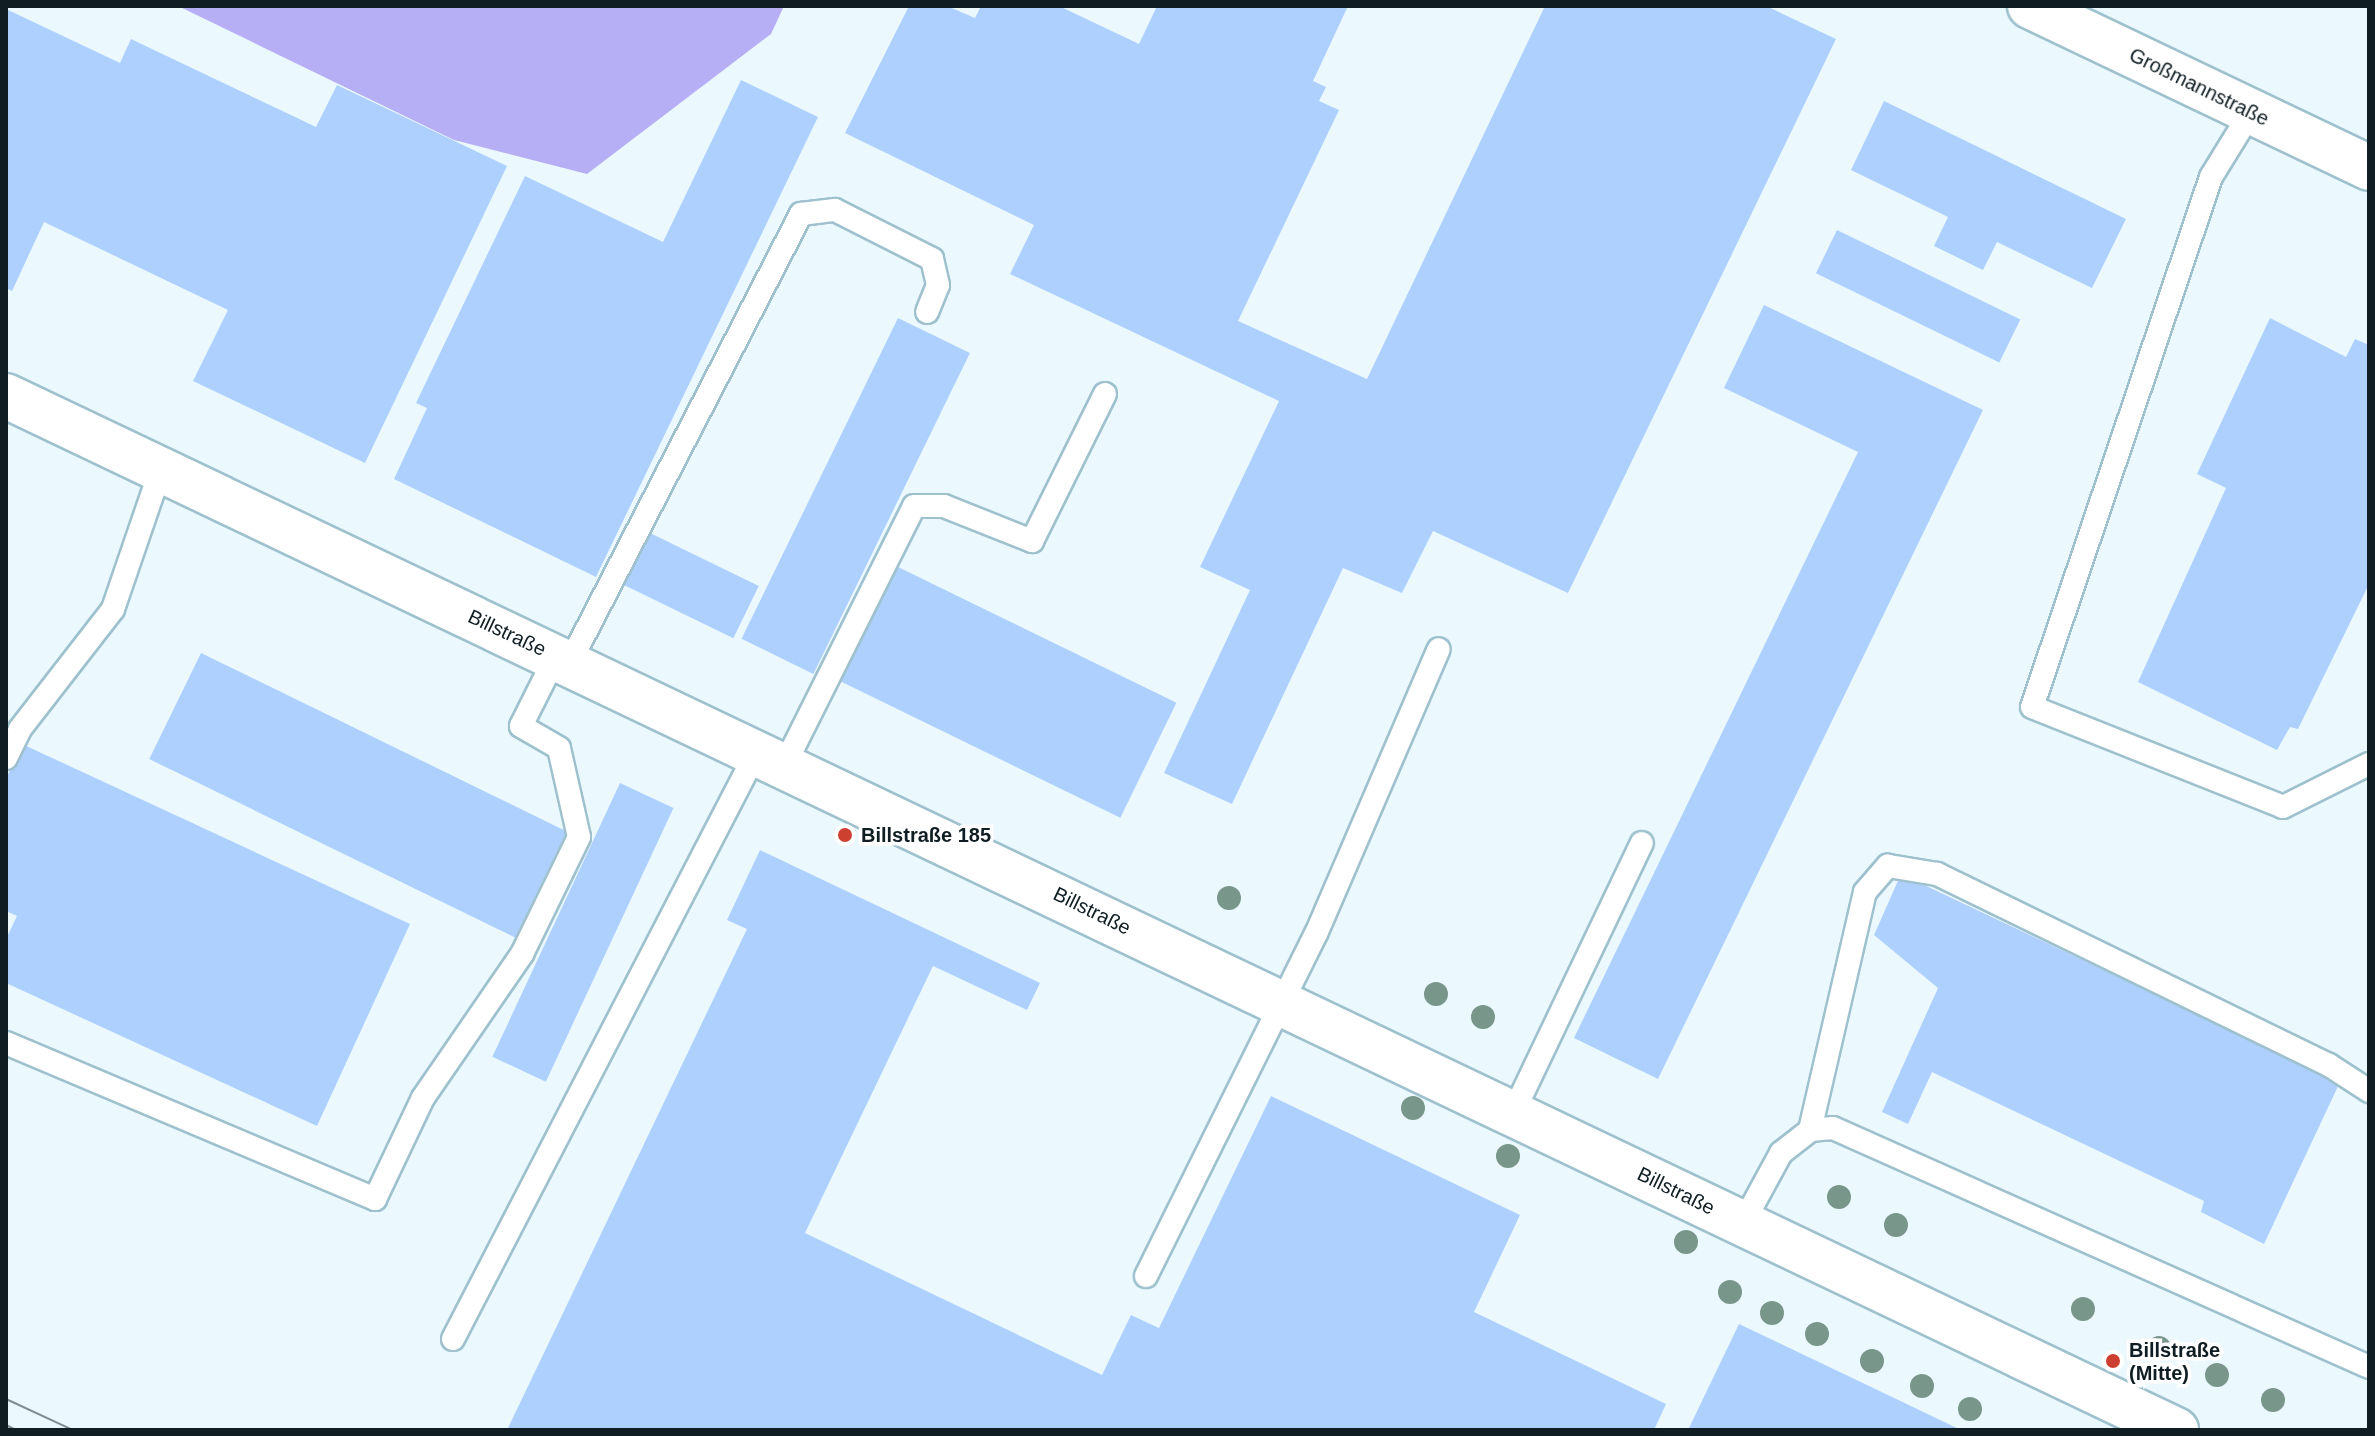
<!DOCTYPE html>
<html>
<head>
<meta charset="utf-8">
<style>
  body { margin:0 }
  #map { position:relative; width:2375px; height:1436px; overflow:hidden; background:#ebf9fe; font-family:Arial,sans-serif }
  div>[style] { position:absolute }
  .water>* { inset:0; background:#b7aff5 }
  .building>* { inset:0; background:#aed0ff; transform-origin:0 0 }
  .roads { filter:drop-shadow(2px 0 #9ec1cd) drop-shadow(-2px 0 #9ec1cd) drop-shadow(0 2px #9ec1cd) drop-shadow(0 -2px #9ec1cd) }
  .service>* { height:22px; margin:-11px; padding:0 11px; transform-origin:11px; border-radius:11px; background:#fff }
  .tertiary>* { height:44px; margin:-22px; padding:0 22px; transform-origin:22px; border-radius:22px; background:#fff }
  .secondary>* { height:44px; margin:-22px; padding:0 22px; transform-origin:22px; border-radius:22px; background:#fff }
  .tram>* { height:2px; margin:-1px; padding:0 1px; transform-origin:1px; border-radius:1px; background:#7f8c91 }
  .trees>* { width:24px; height:24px; margin:-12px; border-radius:50%; background:#79968b }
  .dots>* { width:22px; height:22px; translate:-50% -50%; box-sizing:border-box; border:4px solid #fff; border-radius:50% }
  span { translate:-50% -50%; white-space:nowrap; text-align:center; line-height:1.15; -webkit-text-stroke:7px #fff; paint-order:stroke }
  .street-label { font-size:20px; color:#101d22 }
  .poi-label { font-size:20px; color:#101d22; font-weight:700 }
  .left { translate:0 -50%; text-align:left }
  .frame { position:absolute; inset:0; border:8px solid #101d22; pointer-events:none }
</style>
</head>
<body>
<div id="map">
  <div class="water">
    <div style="clip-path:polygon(178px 6px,784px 6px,771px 34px,587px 174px,454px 140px)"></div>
  </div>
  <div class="building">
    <div style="clip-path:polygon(909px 6px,947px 6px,975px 18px,981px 6px,1059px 6px,1139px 44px,1157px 6px,1348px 6px,1313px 81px,1326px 87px,1319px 101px,1339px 110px,1238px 321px,1367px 379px,1545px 6px,1766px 6px,1836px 39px,1568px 593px,1433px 531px,1402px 593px,1343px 568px,1232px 804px,1164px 773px,1250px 590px,1200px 567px,1279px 401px,1010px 274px,1034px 225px,845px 133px)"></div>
    <div style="clip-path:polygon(6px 9px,120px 63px,131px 39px,316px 127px,337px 85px,507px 166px,365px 463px,193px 381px,228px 310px,44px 222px,12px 291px,6px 288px)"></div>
    <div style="clip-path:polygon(741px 80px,818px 117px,596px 577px,394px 479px,427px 408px,416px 403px,525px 176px,663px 242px)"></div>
    <div style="clip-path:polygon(1884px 101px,2126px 219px,2092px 288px,1997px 242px,1983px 270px,1934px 246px,1948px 217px,1851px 170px)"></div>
    <div style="left:1837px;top:230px;width:204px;height:48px;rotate:26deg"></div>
    <div style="clip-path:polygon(1764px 305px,1983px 410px,1658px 1079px,1574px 1038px,1858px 452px,1724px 388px)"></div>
    <div style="left:898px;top:318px;width:80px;height:357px;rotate:26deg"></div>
    <div style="clip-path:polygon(2270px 318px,2346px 357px,2355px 339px,2369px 345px,2369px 584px,2298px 729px,2290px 727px,2277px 750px,2138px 682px,2226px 488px,2197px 474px)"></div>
    <div style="left:650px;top:533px;width:121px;height:58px;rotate:26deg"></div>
    <div style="left:896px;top:566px;width:312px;height:128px;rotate:26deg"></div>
    <div style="left:201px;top:653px;width:407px;height:118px;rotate:26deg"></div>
    <div style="clip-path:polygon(22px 744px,410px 924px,317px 1126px,6px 983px,6px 939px,17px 916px,6px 911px,6px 779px)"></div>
    <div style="left:620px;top:783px;width:59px;height:302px;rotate:25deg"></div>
    <div style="clip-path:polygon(760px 850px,1040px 983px,1027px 1010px,933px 966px,805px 1233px,1102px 1375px,1131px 1315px,1159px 1328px,1271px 1096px,1520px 1215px,1474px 1312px,1666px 1404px,1654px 1430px,507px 1430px,747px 929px,727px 920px)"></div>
    <div style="clip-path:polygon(1901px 874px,2340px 1082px,2264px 1244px,2201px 1212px,2204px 1201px,1932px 1072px,1908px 1124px,1882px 1112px,1938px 988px,1874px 935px)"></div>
    <div style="clip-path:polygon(1739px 1324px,1890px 1396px,1961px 1430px,1688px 1430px)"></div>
  </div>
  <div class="roads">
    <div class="service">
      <div style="left:2251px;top:112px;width:76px;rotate:121.6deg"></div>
      <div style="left:2211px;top:177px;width:559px;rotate:108.66deg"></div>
      <div style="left:2032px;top:707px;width:270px;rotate:21.7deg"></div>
      <div style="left:2283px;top:807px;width:96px;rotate:-26.6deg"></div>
      <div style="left:570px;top:662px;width:504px;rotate:-62.72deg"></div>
      <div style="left:801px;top:214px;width:34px;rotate:-7deg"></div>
      <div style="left:835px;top:210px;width:109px;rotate:26.8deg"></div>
      <div style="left:932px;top:259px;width:27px;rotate:77deg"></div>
      <div style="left:938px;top:285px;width:29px;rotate:112deg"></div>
      <div style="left:6px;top:758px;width:32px;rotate:-64deg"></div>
      <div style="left:20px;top:729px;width:152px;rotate:-52.2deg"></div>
      <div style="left:113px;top:609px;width:148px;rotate:-71.1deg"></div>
      <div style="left:785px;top:764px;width:288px;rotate:-63.4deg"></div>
      <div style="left:914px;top:506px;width:30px"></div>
      <div style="left:944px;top:506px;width:95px;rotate:21.7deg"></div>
      <div style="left:1032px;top:541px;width:164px;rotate:-63.6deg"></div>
      <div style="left:6px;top:1043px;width:401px;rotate:22.9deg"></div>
      <div style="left:375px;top:1199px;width:112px;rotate:-64.6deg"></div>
      <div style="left:423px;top:1098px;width:175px;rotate:-55.5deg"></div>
      <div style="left:522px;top:954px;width:130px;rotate:-64deg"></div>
      <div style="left:579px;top:837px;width:91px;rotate:-102.7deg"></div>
      <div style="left:559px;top:748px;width:44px;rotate:-149.9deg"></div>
      <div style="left:521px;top:726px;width:78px;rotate:-63.4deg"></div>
      <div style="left:1513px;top:1113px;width:299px;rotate:-64.5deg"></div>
      <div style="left:1810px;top:1130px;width:244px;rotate:-77deg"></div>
      <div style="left:1865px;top:892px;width:35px;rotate:-49deg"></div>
      <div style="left:1888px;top:866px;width:50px;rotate:9.3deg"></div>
      <div style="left:1937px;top:874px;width:436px;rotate:26deg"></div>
      <div style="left:2329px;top:1065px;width:48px;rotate:33deg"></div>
      <div style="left:1743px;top:1223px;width:80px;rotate:-61.5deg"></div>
      <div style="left:1781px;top:1153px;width:37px;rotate:-38deg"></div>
      <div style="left:1810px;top:1130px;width:23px;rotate:-5deg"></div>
      <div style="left:1833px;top:1128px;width:587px;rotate:24.03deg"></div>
      <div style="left:1146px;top:1276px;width:382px;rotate:-63.6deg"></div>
      <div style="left:1316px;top:934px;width:310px;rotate:-66.7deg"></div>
      <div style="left:453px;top:1339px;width:662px;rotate:-62.66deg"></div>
    </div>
    <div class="tertiary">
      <div style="left:6px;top:396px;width:2404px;rotate:25.48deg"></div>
    </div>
    <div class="secondary">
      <div style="left:2030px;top:6px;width:376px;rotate:25.5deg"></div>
    </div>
  </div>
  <div class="tram">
    <div style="left:6px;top:1399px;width:74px;rotate:24.8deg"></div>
    <div style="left:6px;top:1425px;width:11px;rotate:27deg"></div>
  </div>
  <div class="trees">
    <div style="left:1229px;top:898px"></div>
    <div style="left:1436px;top:994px"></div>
    <div style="left:1483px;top:1017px"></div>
    <div style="left:1413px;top:1108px"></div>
    <div style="left:1508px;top:1156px"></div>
    <div style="left:1839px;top:1197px"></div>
    <div style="left:1896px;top:1225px"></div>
    <div style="left:1686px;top:1242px"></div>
    <div style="left:1730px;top:1292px"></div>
    <div style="left:2083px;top:1309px"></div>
    <div style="left:1772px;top:1313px"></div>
    <div style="left:1817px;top:1334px"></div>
    <div style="left:2159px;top:1348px"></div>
    <div style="left:1872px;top:1361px"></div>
    <div style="left:2217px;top:1375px"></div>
    <div style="left:1922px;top:1386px"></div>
    <div style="left:2273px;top:1400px"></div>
    <div style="left:1970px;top:1409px"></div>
  </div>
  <div class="dots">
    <div style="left:845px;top:835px;background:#cd4030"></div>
    <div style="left:2113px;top:1361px;background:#cd4030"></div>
  </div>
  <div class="street-label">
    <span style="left:2199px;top:87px;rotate:26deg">Großmannstraße</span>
    <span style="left:507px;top:633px;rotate:25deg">Billstraße</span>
    <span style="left:1092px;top:911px;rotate:26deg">Billstraße</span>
    <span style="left:1676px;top:1191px;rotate:26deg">Billstraße</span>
  </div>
  <div class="poi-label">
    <span class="left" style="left:861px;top:835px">Billstraße 185</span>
    <span class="left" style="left:2129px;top:1362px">Billstraße<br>(Mitte)</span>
  </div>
  <div class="frame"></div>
</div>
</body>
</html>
